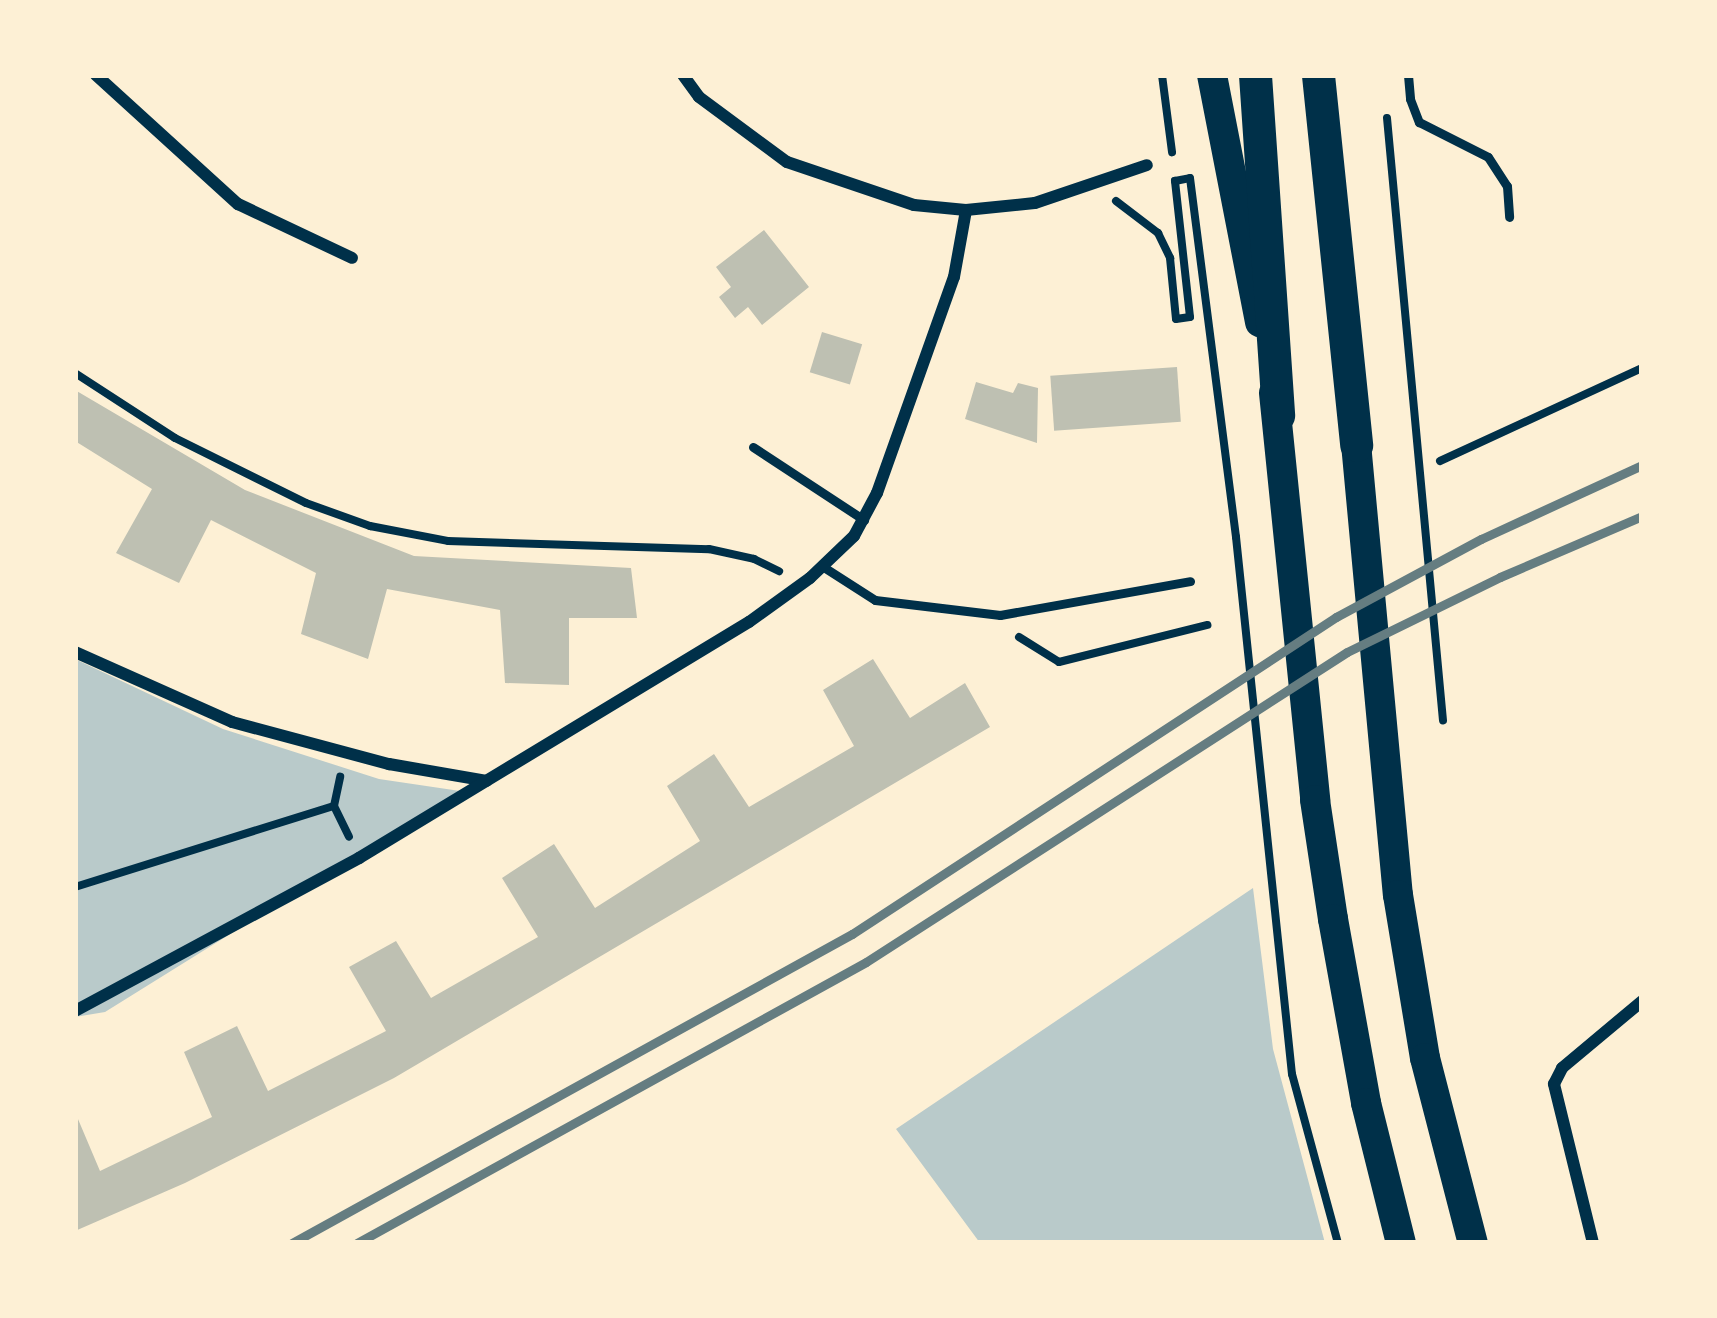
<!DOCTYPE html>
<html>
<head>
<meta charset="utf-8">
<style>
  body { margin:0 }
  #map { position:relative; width:1717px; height:1318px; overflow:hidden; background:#fdf0d5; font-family:Karla,sans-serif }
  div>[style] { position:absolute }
  .green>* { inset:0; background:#b9caca }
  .building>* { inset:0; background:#bec0b2; transform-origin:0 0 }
  .path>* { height:8px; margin:-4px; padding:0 4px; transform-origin:4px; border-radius:4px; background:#003049 }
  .service>* { height:9px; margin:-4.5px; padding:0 4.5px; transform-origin:4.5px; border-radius:4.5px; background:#003049 }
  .minor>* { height:12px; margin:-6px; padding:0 6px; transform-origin:6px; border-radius:6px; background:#003049 }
  .trunk>* { height:30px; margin:-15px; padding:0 15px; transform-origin:15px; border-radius:15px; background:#003049 }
  .motorway>* { height:33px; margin:-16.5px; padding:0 16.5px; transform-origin:16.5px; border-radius:16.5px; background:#003049 }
  .rail>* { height:9px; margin:-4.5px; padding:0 4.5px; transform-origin:4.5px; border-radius:4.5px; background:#657d81 }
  span { translate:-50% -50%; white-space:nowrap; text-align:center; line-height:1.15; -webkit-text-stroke:12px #fdf0d5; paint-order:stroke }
  .frame { position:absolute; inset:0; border:78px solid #fdf0d5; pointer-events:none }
</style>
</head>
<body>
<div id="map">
  <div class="green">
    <div style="clip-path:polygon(75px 659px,223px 729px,379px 779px,460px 791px,105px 1012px,75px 1017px)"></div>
    <div style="clip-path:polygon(1253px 888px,1273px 1049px,1325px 1243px,980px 1243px,896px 1129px)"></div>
  </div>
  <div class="building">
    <div style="clip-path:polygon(764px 230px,809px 287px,762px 325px,748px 307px,735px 318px,719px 297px,731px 287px,716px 267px)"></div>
    <div style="left:822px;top:332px;width:42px;height:42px;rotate:17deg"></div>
    <div style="left:1177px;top:367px;width:55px;height:127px;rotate:86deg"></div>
    <div style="clip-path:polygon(976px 382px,1013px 393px,1018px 383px,1038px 388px,1037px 443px,965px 419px)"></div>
    <div style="clip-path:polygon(75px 390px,245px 490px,414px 556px,631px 568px,637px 618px,569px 618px,569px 685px,505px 683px,500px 610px,387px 589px,368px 659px,301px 634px,316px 573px,211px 520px,179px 583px,116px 553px,152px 489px,75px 441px)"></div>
    <div style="clip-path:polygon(873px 659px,910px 718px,965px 683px,990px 727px,394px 1078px,185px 1183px,75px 1231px,75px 1112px,100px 1171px,212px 1117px,184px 1052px,237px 1026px,268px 1091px,386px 1031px,349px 967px,396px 941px,431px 998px,538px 937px,502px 878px,554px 844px,595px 908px,700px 841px,667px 786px,714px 754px,749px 807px,854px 746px,823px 690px)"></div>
  </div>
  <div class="path">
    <div style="left:1162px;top:75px;width:78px;rotate:82.6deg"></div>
    <div style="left:1387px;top:118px;width:605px;rotate:84.69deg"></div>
    <div style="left:1116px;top:201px;width:53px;rotate:37.3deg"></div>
    <div style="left:1158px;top:233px;width:28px;rotate:64deg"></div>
    <div style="left:1170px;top:258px;width:61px;rotate:84.4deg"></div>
    <div style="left:1176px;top:319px;width:14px;rotate:-8deg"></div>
    <div style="left:1190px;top:317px;width:137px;rotate:-96.3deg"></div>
    <div style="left:1175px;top:181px;width:15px;rotate:-11deg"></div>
    <div style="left:1190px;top:178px;width:362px;rotate:82.7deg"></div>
    <div style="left:1236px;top:537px;width:540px;rotate:84.05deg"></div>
    <div style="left:1292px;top:1074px;width:175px;rotate:74.8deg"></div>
    <div style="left:75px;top:373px;width:119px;rotate:33deg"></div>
    <div style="left:175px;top:438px;width:146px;rotate:26.4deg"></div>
    <div style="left:306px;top:503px;width:68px;rotate:19.8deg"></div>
    <div style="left:370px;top:526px;width:79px;rotate:10.9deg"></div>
    <div style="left:448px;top:541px;width:261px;rotate:1.8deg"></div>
    <div style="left:709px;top:549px;width:46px;rotate:12.5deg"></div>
    <div style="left:754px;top:559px;width:28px;rotate:26deg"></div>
    <div style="left:1440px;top:461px;width:222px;rotate:-24.7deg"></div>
    <div style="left:1019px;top:637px;width:47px;rotate:32deg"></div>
    <div style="left:1059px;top:662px;width:153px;rotate:-14deg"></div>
    <div style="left:334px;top:806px;width:34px;rotate:64deg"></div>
    <div style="left:75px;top:887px;width:271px;rotate:-17.4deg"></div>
    <div style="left:334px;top:806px;width:30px;rotate:-78deg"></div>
  </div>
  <div class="service">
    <div style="left:1408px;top:75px;width:24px;rotate:85deg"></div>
    <div style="left:1410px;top:99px;width:25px;rotate:69deg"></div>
    <div style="left:1419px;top:122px;width:77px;rotate:26.9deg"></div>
    <div style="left:1488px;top:157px;width:35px;rotate:57deg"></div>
    <div style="left:1507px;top:186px;width:31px;rotate:86deg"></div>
    <div style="left:753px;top:447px;width:133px;rotate:33.3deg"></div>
    <div style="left:822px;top:566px;width:63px;rotate:32.7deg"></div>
    <div style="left:875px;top:600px;width:126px;rotate:6.8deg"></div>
    <div style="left:1000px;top:615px;width:193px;rotate:-10.1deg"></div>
  </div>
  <div class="minor">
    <div style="left:96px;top:75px;width:192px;rotate:42.3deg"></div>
    <div style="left:238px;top:204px;width:126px;rotate:25.3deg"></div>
    <div style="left:683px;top:75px;width:27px;rotate:54deg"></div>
    <div style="left:699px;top:97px;width:109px;rotate:36.5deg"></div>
    <div style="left:787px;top:162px;width:134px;rotate:18.7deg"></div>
    <div style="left:914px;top:205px;width:52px;rotate:5.5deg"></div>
    <div style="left:966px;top:210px;width:69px;rotate:-5.8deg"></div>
    <div style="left:1035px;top:203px;width:118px;rotate:-18.7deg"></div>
    <div style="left:75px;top:652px;width:172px;rotate:24deg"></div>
    <div style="left:232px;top:722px;width:163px;rotate:15deg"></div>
    <div style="left:389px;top:764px;width:99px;rotate:9.8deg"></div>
    <div style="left:75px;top:1011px;width:323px;rotate:-28.3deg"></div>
    <div style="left:359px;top:858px;width:456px;rotate:-31.2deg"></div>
    <div style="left:749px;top:622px;width:75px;rotate:-35.8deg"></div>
    <div style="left:810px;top:578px;width:61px;rotate:-43.7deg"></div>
    <div style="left:854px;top:536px;width:49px;rotate:-61.9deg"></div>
    <div style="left:877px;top:493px;width:229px;rotate:-70.4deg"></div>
    <div style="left:954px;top:277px;width:68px;rotate:-79.8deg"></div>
    <div style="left:1593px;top:1243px;width:164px;rotate:-103.8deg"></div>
    <div style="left:1554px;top:1084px;width:18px;rotate:-63deg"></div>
    <div style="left:1562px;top:1068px;width:104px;rotate:-39.9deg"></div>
  </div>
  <div class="trunk">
    <div style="left:1212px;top:75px;width:252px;rotate:79deg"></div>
    <div style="left:1274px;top:393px;width:409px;rotate:84.2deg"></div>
    <div style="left:1315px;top:800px;width:120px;rotate:81.4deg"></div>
    <div style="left:1333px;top:919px;width:187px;rotate:79.8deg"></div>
    <div style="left:1366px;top:1103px;width:144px;rotate:76deg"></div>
    <div style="left:1354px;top:422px;width:475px;rotate:84.7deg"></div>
    <div style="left:1398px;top:895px;width:165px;rotate:80.6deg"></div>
    <div style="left:1425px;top:1058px;width:191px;rotate:75.5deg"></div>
  </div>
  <div class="motorway">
    <div style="left:1255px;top:75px;width:341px;rotate:86.1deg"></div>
    <div style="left:1318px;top:75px;width:372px;rotate:84.1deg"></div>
  </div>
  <div class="rail">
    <div style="left:292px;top:1243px;width:640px;rotate:-28.89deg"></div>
    <div style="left:852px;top:934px;width:579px;rotate:-33.22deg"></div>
    <div style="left:1336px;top:617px;width:165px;rotate:-28.3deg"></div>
    <div style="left:1481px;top:539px;width:177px;rotate:-24.7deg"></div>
    <div style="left:357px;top:1243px;width:581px;rotate:-28.9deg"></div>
    <div style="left:866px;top:962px;width:572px;rotate:-32.8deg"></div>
    <div style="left:1347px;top:652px;width:170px;rotate:-26.1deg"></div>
    <div style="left:1500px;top:577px;width:155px;rotate:-23.2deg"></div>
  </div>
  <div class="frame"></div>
</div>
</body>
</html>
